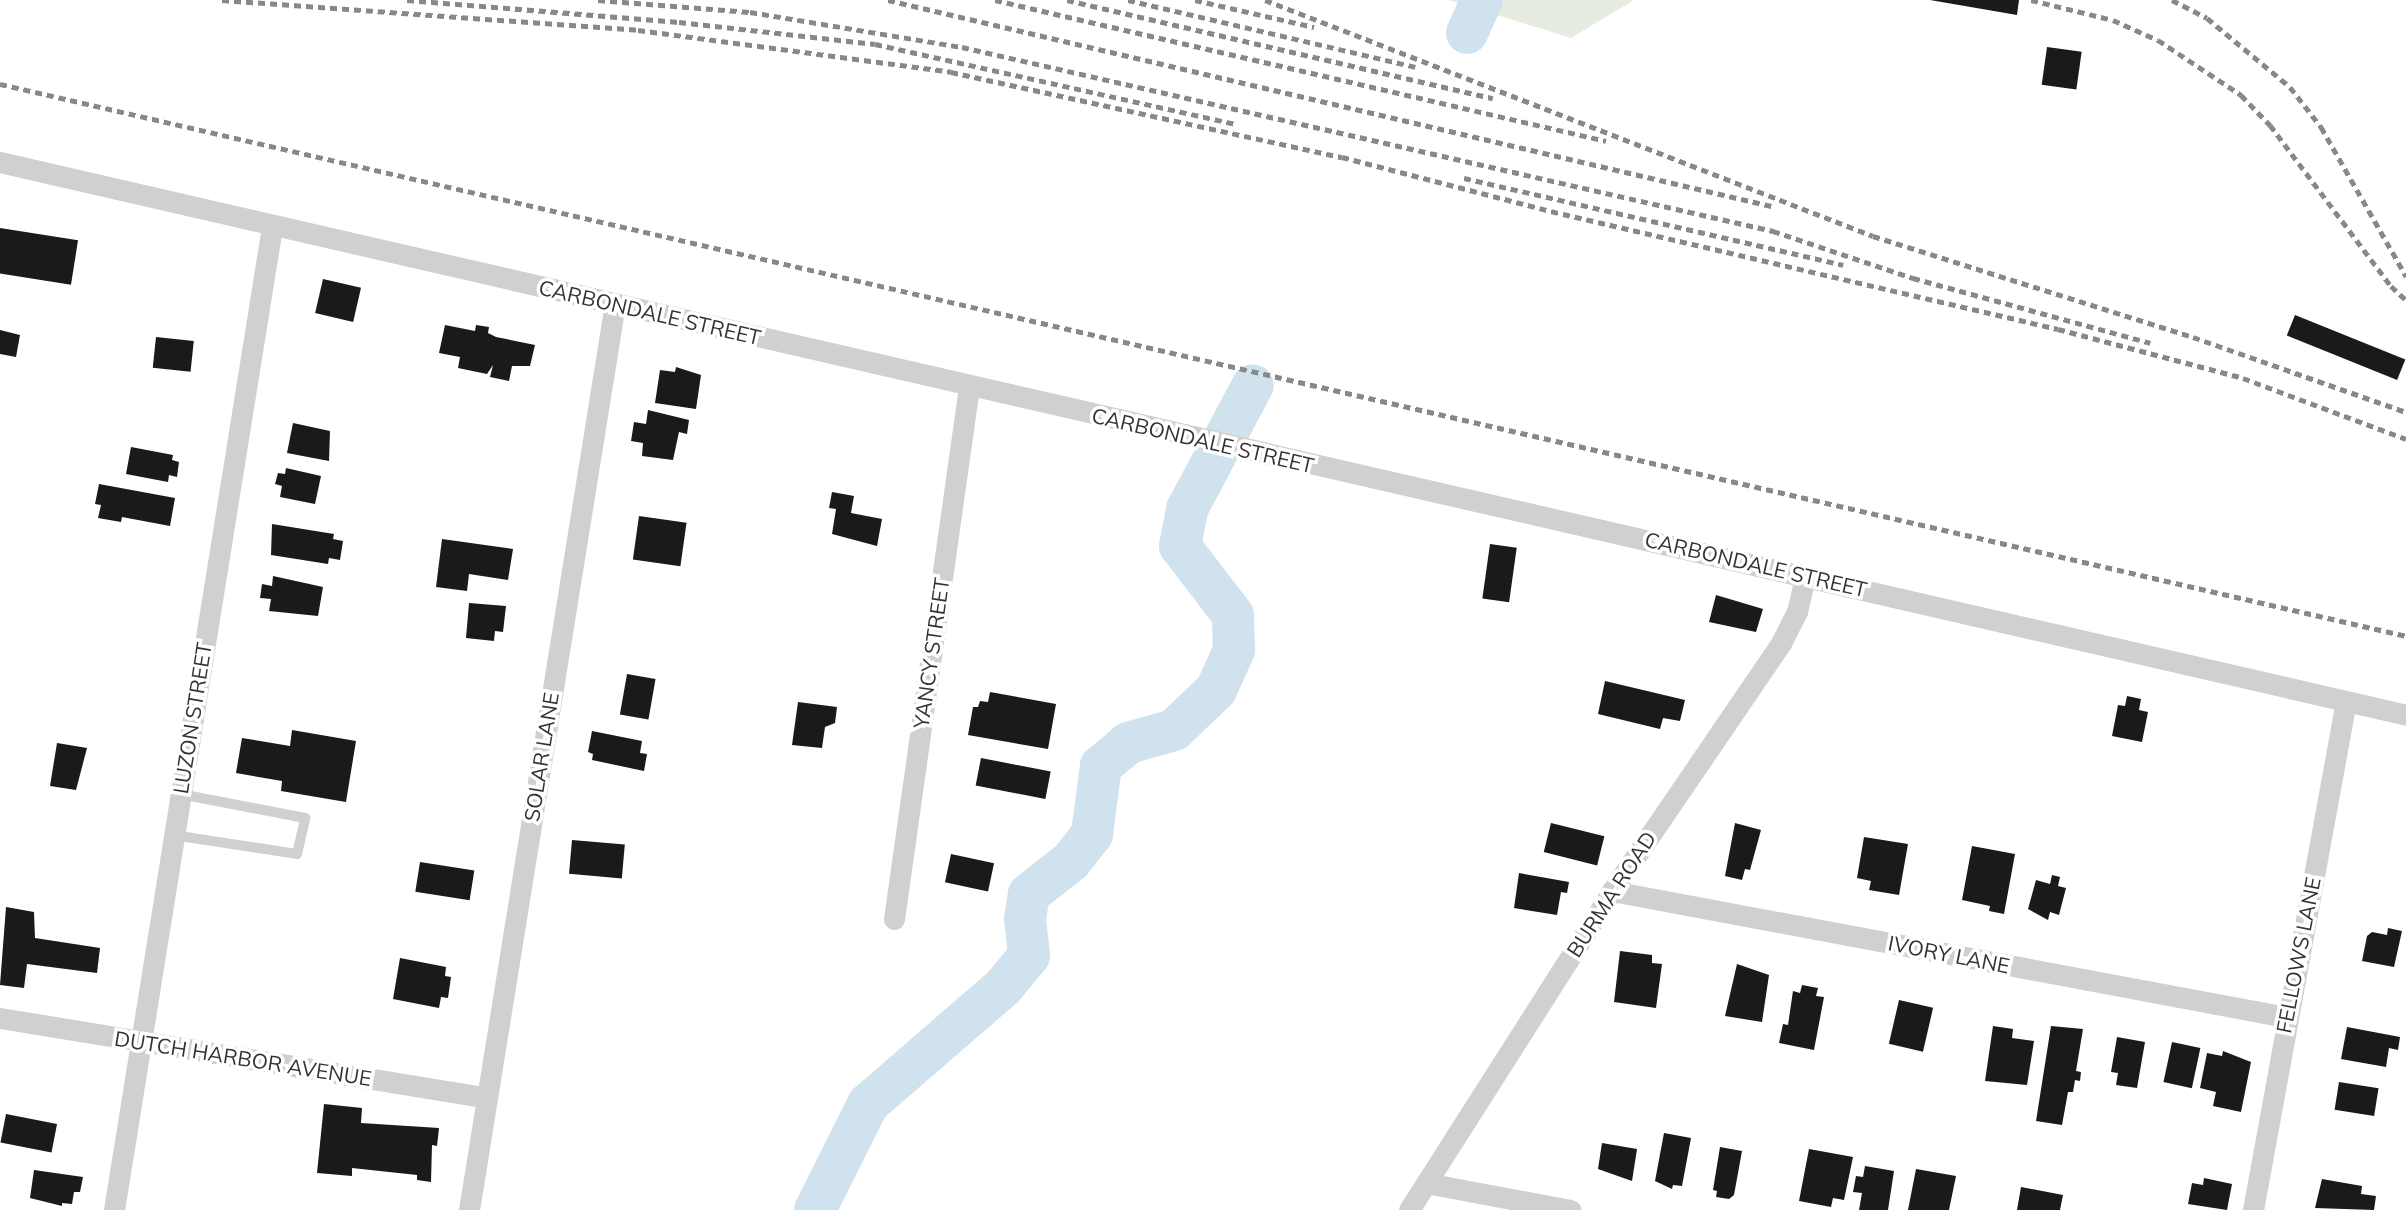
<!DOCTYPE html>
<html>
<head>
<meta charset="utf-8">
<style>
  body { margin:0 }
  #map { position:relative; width:2406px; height:1210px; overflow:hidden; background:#fff; font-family:Mulish,sans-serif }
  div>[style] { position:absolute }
  .green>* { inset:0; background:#e6ecdf }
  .river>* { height:42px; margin:-21px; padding:0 21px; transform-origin:21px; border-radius:21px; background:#cfe2ee }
  .building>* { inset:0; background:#1a1a1a; transform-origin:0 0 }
  .lane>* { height:10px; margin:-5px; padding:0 5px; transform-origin:5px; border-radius:5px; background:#d0d0d0 }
  .street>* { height:21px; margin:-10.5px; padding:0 10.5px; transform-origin:10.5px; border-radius:10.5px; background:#d0d0d0 }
  .rail>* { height:5px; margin-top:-2.5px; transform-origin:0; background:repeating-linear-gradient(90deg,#888 0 7px,transparent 0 12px) }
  span { translate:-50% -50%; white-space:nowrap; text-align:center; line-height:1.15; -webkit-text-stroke:7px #fff; paint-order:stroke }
  .street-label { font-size:21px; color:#333 }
</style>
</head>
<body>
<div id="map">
  <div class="green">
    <div style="clip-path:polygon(1449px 0,1634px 0,1571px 38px)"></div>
  </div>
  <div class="river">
    <div style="left:1467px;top:33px;width:36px;rotate:-66deg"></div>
    <div style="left:815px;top:1210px;width:119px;rotate:-63.4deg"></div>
    <div style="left:868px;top:1104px;width:179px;rotate:-40.9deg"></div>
    <div style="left:1003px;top:987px;width:40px;rotate:-50deg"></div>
    <div style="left:1029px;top:956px;width:37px;rotate:-96deg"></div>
    <div style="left:1025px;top:919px;width:25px;rotate:-81deg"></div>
    <div style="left:1029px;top:894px;width:53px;rotate:-38.2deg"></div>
    <div style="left:1071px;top:861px;width:34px;rotate:-52deg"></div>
    <div style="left:1092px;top:834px;width:69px;rotate:-82.5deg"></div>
    <div style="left:1101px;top:766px;width:35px;rotate:-40deg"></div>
    <div style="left:1128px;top:743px;width:48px;rotate:-15.8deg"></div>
    <div style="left:1174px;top:730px;width:58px;rotate:-43.6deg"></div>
    <div style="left:1216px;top:690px;width:44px;rotate:-65.8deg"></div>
    <div style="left:1234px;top:650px;width:35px;rotate:-92deg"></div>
    <div style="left:1233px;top:615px;width:87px;rotate:-127.5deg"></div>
    <div style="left:1180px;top:546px;width:38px;rotate:-79deg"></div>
    <div style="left:1187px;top:509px;width:140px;rotate:-62deg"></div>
  </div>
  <div class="building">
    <div style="clip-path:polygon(1930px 0,2019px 0,2017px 15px)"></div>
    <div style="left:2047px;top:47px;width:35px;height:38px;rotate:8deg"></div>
    <div style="left:0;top:228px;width:79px;height:45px;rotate:9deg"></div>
    <div style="left:323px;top:279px;width:39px;height:35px;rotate:13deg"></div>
    <div style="left:2295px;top:315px;width:119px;height:22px;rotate:22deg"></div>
    <div style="clip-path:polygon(445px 325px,475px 331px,476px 325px,489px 327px,488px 333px,496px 337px,535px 345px,530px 366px,512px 366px,509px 381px,490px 377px,493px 365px,487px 374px,458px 368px,460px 357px,439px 353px)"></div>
    <div style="clip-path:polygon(0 330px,20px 335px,16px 357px,0 354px)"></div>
    <div style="left:156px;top:337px;width:38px;height:31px;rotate:6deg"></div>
    <div style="clip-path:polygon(676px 367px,701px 375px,696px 409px,655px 403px,660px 370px,675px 372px)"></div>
    <div style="clip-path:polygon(648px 410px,689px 420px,687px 434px,679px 432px,673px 460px,642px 456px,643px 443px,631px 441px,634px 422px,646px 424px)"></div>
    <div style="clip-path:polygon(293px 423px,330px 431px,329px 461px,287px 453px)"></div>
    <div style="clip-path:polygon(131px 447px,173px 455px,172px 460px,179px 462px,177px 477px,169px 475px,168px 482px,126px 474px)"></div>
    <div style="clip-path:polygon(286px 468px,321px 476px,315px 504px,280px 497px,282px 486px,275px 484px,278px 473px,285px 474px)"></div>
    <div style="clip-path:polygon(99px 484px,175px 498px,170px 526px,122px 517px,121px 522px,98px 518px,101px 505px,95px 504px)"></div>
    <div style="clip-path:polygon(832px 492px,854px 496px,851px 513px,882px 519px,877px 546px,832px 534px,836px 509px,829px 508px)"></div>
    <div style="left:639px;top:516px;width:48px;height:44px;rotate:8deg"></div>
    <div style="clip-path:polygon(272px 524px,334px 534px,333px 539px,343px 541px,340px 560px,329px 558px,328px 564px,271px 555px)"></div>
    <div style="clip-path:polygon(442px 539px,513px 549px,508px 580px,469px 574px,467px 591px,436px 587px)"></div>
    <div style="left:1490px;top:544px;width:27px;height:55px;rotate:8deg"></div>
    <div style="clip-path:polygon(273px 576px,323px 587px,318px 616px,269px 611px,271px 599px,260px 598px,262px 584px,272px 586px)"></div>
    <div style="clip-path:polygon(1716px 595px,1763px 609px,1756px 632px,1709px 622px)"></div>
    <div style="clip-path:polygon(469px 603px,506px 606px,503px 632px,495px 631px,494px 641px,466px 638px)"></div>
    <div style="left:627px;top:674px;width:29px;height:41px;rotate:10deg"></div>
    <div style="clip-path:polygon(1605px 681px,1685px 700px,1680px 721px,1663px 718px,1660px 729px,1598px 714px)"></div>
    <div style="clip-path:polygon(990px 692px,1056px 704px,1048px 749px,968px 735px,973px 707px,978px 707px,980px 701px,988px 702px)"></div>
    <div style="clip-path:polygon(2127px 696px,2141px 699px,2139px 710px,2148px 712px,2142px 742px,2112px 736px,2118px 705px,2125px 706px)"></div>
    <div style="clip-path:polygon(798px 702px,837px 707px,835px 723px,825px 727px,822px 748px,792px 745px)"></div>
    <div style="clip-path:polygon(292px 730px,356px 741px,346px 802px,281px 791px,282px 781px,236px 773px,242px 738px,290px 746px)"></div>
    <div style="clip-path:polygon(592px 731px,642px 741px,640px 753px,647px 754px,644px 771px,592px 760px,593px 754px,588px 752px)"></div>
    <div style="clip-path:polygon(57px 743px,87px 748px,76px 790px,50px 786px)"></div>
    <div style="left:981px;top:758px;width:71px;height:28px;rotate:11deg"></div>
    <div style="left:1551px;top:823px;width:55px;height:30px;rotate:14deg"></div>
    <div style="clip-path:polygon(1735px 823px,1761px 830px,1750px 870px,1745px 869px,1742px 880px,1725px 876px)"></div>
    <div style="clip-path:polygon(1864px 837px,1908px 844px,1899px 895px,1869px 890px,1871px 881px,1857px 878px)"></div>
    <div style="left:572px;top:840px;width:53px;height:34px;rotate:5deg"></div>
    <div style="clip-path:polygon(1972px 846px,2015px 854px,2004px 914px,1989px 911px,1990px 906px,1962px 900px)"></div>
    <div style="left:951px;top:854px;width:44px;height:29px;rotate:12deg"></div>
    <div style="left:420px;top:862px;width:55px;height:30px;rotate:9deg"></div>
    <div style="clip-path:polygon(1519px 873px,1569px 882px,1567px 893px,1561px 892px,1557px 915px,1514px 908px)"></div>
    <div style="clip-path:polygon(2052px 875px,2060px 877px,2058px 886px,2066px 888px,2059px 915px,2050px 912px,2048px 920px,2028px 909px,2036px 880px,2050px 884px)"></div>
    <div style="clip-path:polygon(6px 907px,34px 912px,35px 938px,100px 948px,97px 973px,27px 964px,24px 988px,0 985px)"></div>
    <div style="clip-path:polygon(2388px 928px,2402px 931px,2394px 967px,2362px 961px,2367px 936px,2372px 932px,2387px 935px)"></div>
    <div style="clip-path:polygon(1620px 951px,1652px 955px,1652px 963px,1662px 964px,1656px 1008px,1614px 1002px)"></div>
    <div style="clip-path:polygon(400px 958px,446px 967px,445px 976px,451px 977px,448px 998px,441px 997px,439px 1008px,393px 999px)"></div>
    <div style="clip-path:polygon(1737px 964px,1769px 975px,1762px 1022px,1725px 1016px)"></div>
    <div style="clip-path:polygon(1802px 985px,1818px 988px,1816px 996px,1824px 997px,1814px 1050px,1779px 1043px,1783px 1024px,1788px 1025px,1793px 991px,1800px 993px)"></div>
    <div style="left:1899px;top:1000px;width:35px;height:45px;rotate:13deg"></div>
    <div style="clip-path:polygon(1993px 1026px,2013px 1029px,2012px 1038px,2034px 1041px,2027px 1085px,1985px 1081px)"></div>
    <div style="clip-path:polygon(2051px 1026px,2083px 1029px,2076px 1071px,2081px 1072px,2080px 1081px,2075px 1080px,2073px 1092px,2068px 1092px,2062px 1125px,2036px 1121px)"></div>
    <div style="clip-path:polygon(2347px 1027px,2400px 1037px,2398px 1050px,2389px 1048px,2386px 1067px,2341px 1059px)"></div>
    <div style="clip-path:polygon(2117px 1037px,2145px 1042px,2137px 1088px,2116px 1085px,2118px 1073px,2111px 1072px)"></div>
    <div style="left:2172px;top:1042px;width:29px;height:41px;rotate:12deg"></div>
    <div style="clip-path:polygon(2223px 1051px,2251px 1062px,2241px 1112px,2213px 1106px,2216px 1092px,2200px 1088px,2207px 1053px,2222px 1056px)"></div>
    <div style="left:2339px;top:1082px;width:40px;height:28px;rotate:9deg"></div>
    <div style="clip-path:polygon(324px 1104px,362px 1108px,361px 1123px,439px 1128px,437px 1146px,432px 1145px,431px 1182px,417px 1180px,417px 1175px,352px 1168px,352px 1176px,317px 1173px)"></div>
    <div style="left:6px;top:1114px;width:52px;height:29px;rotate:11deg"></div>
    <div style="clip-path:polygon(1664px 1133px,1691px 1138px,1682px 1186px,1673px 1185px,1672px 1189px,1655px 1181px)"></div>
    <div style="clip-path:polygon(1602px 1143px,1637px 1149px,1632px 1181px,1598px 1169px)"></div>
    <div style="clip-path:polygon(1720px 1147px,1742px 1151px,1734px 1195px,1729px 1199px,1716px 1197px,1717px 1191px,1713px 1190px)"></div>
    <div style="clip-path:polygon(1809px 1149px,1853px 1157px,1844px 1200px,1833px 1198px,1831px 1207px,1799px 1201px)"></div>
    <div style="clip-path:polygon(1865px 1166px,1894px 1171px,1888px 1210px,1859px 1210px,1862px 1193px,1853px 1192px,1856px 1176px,1863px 1177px)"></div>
    <div style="clip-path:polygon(1916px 1169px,1956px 1176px,1949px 1210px,1908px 1210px)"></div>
    <div style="clip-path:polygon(34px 1170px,83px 1177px,80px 1192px,74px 1192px,72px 1204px,62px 1203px,62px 1206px,30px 1198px)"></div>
    <div style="clip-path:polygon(2204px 1178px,2232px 1184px,2227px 1210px,2188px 1204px,2192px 1183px,2203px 1185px)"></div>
    <div style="clip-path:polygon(2322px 1179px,2362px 1186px,2361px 1194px,2376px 1196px,2374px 1210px,2315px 1208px)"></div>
    <div style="clip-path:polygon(2021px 1187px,2063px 1195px,2060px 1210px,2017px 1210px)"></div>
  </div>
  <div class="lane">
    <div style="left:173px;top:835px;width:125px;rotate:8.7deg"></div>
    <div style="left:297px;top:854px;width:37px;rotate:-77deg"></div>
    <div style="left:305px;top:818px;width:127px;rotate:-169.1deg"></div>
  </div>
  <div class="street">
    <div style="left:0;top:162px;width:2469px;rotate:12.94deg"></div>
    <div style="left:1612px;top:891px;width:686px;rotate:10.59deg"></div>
    <div style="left:894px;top:919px;width:537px;rotate:-81.98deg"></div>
    <div style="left:0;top:1018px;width:493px;rotate:9.3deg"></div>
    <div style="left:1426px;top:1183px;width:147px;rotate:10.6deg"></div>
    <div style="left:114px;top:1210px;width:996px;rotate:-80.87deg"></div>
    <div style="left:469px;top:1210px;width:918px;rotate:-80.85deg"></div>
    <div style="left:1409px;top:1210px;width:378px;rotate:-57.5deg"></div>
    <div style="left:1612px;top:891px;width:300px;rotate:-55.7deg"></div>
    <div style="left:1781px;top:643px;width:35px;rotate:-63deg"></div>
    <div style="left:1797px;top:612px;width:37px;rotate:-77deg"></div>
    <div style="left:2253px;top:1210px;width:517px;rotate:-79.65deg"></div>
  </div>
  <div class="rail">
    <div style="left:222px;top:0;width:417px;rotate:4.1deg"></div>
    <div style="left:638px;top:30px;width:316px;rotate:7.6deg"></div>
    <div style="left:951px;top:72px;width:400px;rotate:12.3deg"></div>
    <div style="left:1342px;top:157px;width:228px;rotate:14.5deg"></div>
    <div style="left:1563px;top:214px;width:508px;rotate:13.08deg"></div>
    <div style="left:2058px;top:329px;width:191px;rotate:14.8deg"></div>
    <div style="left:2243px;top:378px;width:174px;rotate:20.5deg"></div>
    <div style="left:407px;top:0;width:273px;rotate:4.6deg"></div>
    <div style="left:679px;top:22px;width:197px;rotate:6.4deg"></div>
    <div style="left:875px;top:44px;width:370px;rotate:12.5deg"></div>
    <div style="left:598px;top:0;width:152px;rotate:4.5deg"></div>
    <div style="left:750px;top:12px;width:215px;rotate:9.4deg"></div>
    <div style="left:962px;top:47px;width:832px;rotate:12.78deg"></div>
    <div style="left:1773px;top:231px;width:148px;rotate:18.6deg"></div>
    <div style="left:1913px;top:278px;width:246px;rotate:15.3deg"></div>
    <div style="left:888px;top:0;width:907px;rotate:13.13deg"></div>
    <div style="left:995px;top:0;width:627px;rotate:12.99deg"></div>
    <div style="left:1067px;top:0;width:437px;rotate:13deg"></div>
    <div style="left:1128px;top:0;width:295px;rotate:13.1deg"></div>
    <div style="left:1195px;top:0;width:122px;rotate:12.8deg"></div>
    <div style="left:1265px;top:0;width:652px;rotate:21.21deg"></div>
    <div style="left:1873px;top:236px;width:336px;rotate:17.5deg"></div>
    <div style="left:2193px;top:337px;width:226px;rotate:19.4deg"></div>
    <div style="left:2031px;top:0;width:84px;rotate:13.7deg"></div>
    <div style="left:2113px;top:20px;width:49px;rotate:24deg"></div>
    <div style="left:2158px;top:40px;width:100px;rotate:33.5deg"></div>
    <div style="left:2241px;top:95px;width:42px;rotate:46deg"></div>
    <div style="left:2270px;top:125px;width:201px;rotate:53.1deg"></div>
    <div style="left:2391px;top:286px;width:21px;rotate:43deg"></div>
    <div style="left:2172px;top:0;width:39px;rotate:27deg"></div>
    <div style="left:2207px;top:18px;width:108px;rotate:39.7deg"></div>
    <div style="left:2290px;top:87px;width:51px;rotate:52.2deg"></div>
    <div style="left:2321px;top:127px;width:172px;rotate:60.3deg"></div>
    <div style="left:0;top:84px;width:2469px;rotate:12.92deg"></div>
    <div style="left:1464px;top:178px;width:389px;rotate:12.9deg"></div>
  </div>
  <div class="street-label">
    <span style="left:650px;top:312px;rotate:13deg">CARBONDALE STREET</span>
    <span style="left:1203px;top:440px;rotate:13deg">CARBONDALE STREET</span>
    <span style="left:1756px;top:564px;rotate:13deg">CARBONDALE STREET</span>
    <span style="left:931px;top:653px;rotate:-82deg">YANCY STREET</span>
    <span style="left:192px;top:718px;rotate:-81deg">LUZON STREET</span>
    <span style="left:541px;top:757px;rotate:-81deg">SOLAR LANE</span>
    <span style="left:1611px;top:894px;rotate:-57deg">BURMA ROAD</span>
    <span style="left:1949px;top:954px;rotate:11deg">IVORY LANE</span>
    <span style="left:2298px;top:955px;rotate:-79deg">FELLOWS LANE</span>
    <span style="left:243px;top:1058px;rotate:9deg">DUTCH HARBOR AVENUE</span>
  </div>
</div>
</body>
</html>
